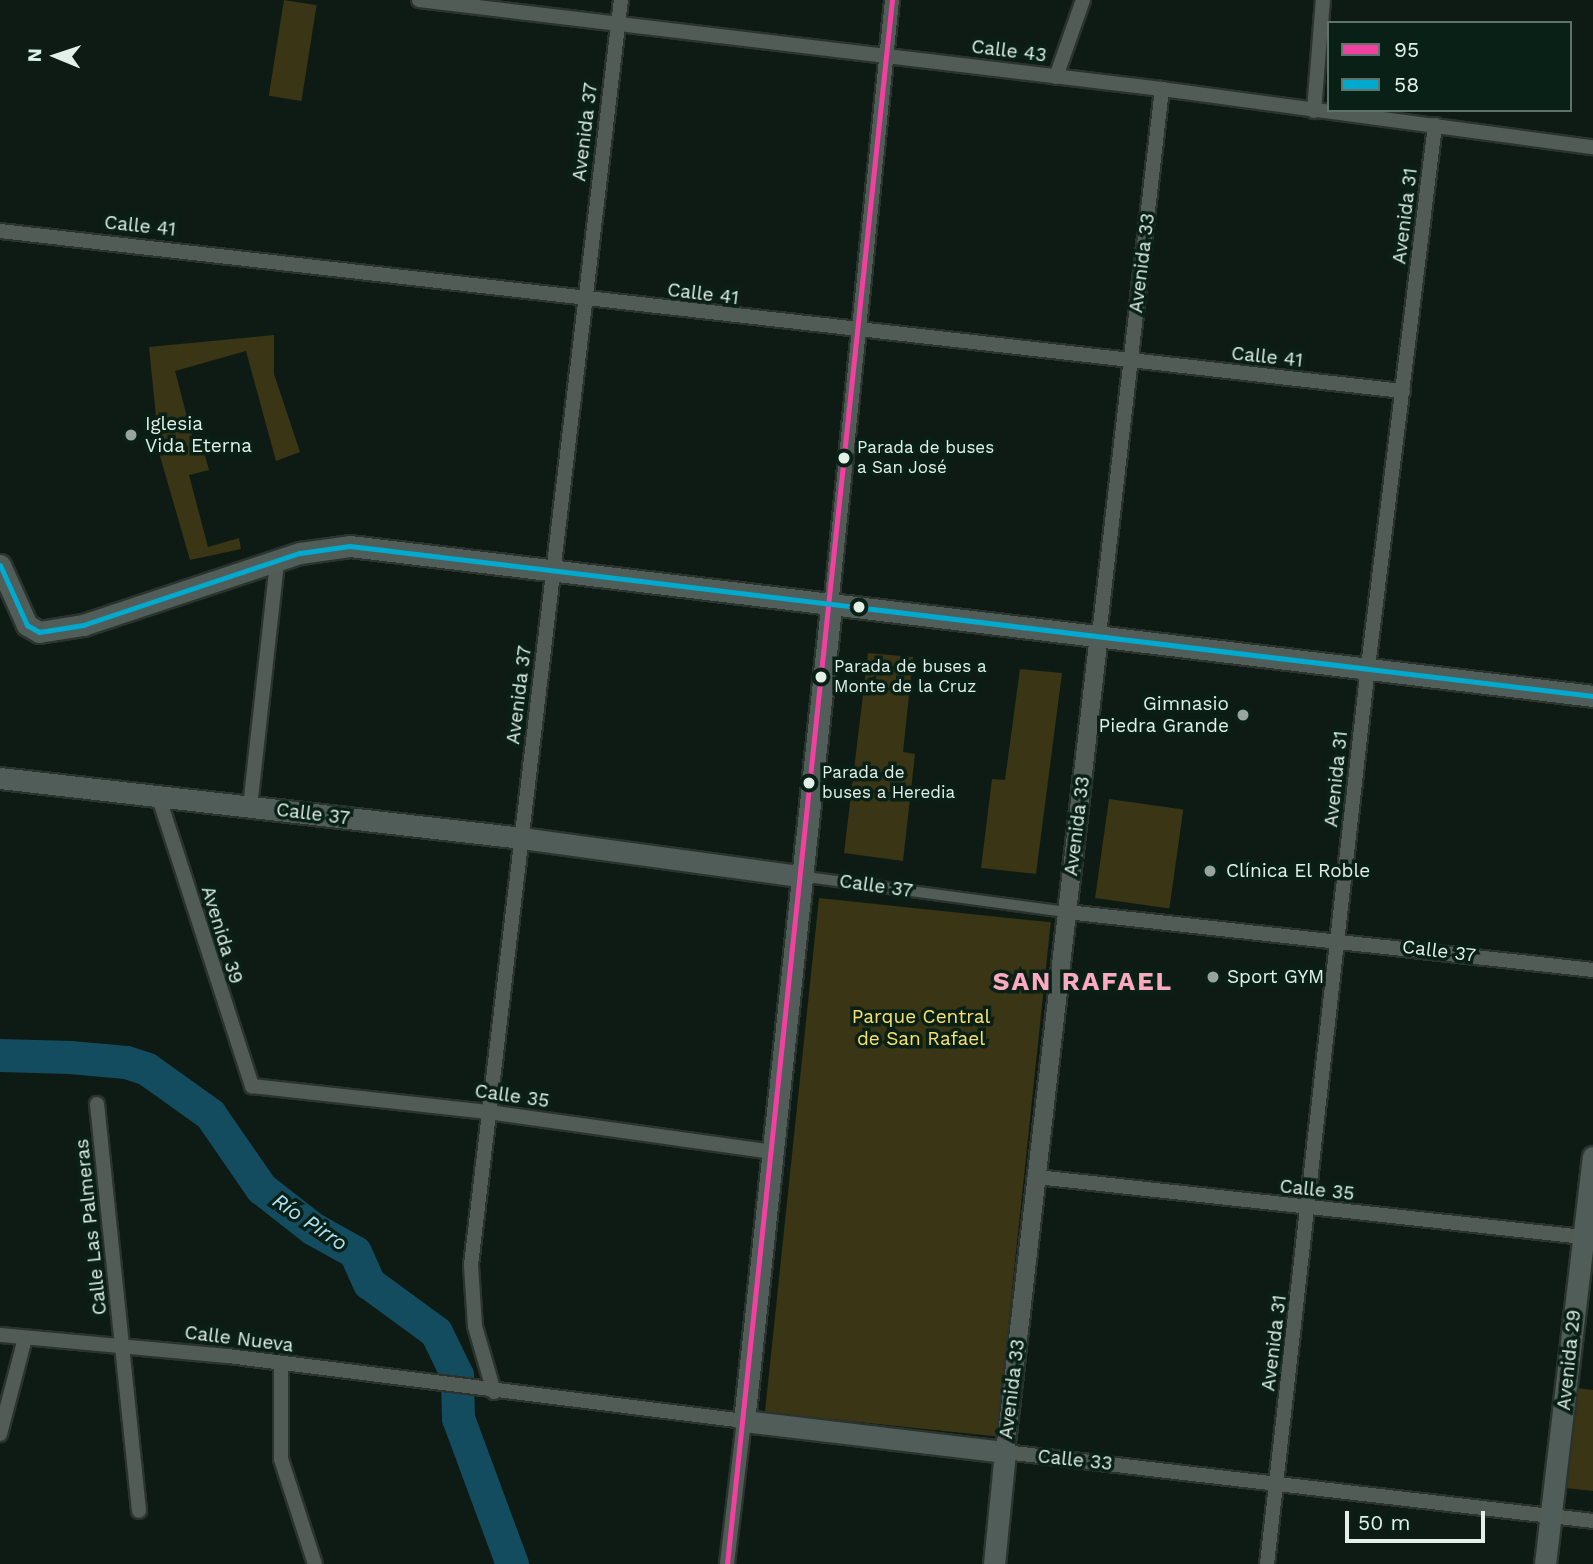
<!DOCTYPE html>
<html>
<head>
<meta charset="utf-8">
<style>
  body { margin:0 }
  #map { position:relative; width:1593px; height:1564px; overflow:hidden; background:#0e1b15; font-family:"Work Sans",sans-serif }
  div>[style] { position:absolute }
  .green>* { inset:0; background:#3a3514; transform-origin:0 0 }
  .river>* { height:33px; margin:-16.5px; padding:0 16.5px; transform-origin:16.5px; border-radius:16.5px; background:#144c5f }
  .roads { filter:drop-shadow(2px 0 #2b332f) drop-shadow(-2px 0 #2b332f) drop-shadow(0 2px #2b332f) drop-shadow(0 -2px #2b332f) }
  .pedestrian>* { height:10px; margin:-5px; padding:0 5px; transform-origin:5px; border-radius:5px; background:#525c56 }
  .minor>* { height:14px; margin:-7px; padding:0 7px; transform-origin:7px; border-radius:7px; background:#525c56 }
  .tertiary>* { height:18px; margin:-9px; padding:0 9px; transform-origin:9px; border-radius:9px; background:#525c56 }
  .secondary>* { height:21px; margin:-10.5px; padding:0 10.5px; transform-origin:10.5px; border-radius:10.5px; background:#505d59 }
  .bus-1>* { height:5px; margin:-2.5px; padding:0 2.5px; transform-origin:2.5px; border-radius:2.5px; background:#f240a1 }
  .bus-2>* { height:5px; margin:-2.5px; padding:0 2.5px; transform-origin:2.5px; border-radius:2.5px; background:#00a9ce }
  .dots>* { width:19px; height:19px; translate:-50% -50%; box-sizing:border-box; border:4px solid #092016; border-radius:50% }
  span { translate:-50% -50%; white-space:nowrap; text-align:center; line-height:1.15; -webkit-text-stroke:7px #092016; paint-order:stroke }
  .bus-label { font-size:17px; color:#e2f0e8 }
  .left { translate:0 -50%; text-align:left }
  .street-label { font-size:19px; color:#e2f0e8 }
  .poi-label { font-size:19px; color:#e2f0e8 }
  .right { translate:-100% -50%; text-align:right }
  .park-label { font-size:19px; color:#fbe267 }
  .water-label { font-size:21px; color:#b1e1f6; font-style:italic }
  .district-label { font-size:26px; color:#fcaac0; font-weight:700; letter-spacing:2px }
  .legend { position:absolute; left:1327px; top:21px; width:245px; height:91px; box-sizing:border-box; background:#092016; border:2px solid #60736a; margin:0; padding:9px 12px; list-style:none; font-size:21px; color:#e2f0e8 }
  .legend li { display:flex; align-items:center; gap:14px; height:35px }
  .legend b { width:35px; border:2px solid #60736a }
  .north { position:absolute; left:21px; top:21px; width:70px; height:70px; -webkit-text-stroke:5px #092016; paint-order:stroke; rotate:272deg; font-size:19px; font-weight:700; line-height:28px; text-align:center; color:#e2f0e8 }
  .north::after { content:''; display:block; margin:auto; width:24px; height:32px; background:#e2f0e8; clip-path:polygon(50% 0,100% 100%,50% 72%,0 100%) }
  .scale { position:absolute; left:1345px; top:1511px; width:140px; height:32px; box-sizing:border-box; border:4px solid #e2f0e8; border-top:0; padding-left:9px; font-size:21px; line-height:24px; white-space:nowrap; color:#e2f0e8; -webkit-text-stroke:5px #092016; paint-order:stroke }
</style>
</head>
<body>
<div id="map">
  <div class="green">
    <div style="left:284px;top:0;width:33px;height:97px;rotate:9deg"></div>
    <div style="clip-path:polygon(274px 335px,274px 374px,300px 452px,276px 461px,246px 351px,175px 371px,192px 436px,199px 435px,209px 470px,189px 475px,208px 547px,239px 538px,241px 549px,190px 560px,160px 456px,149px 347px)"></div>
    <div style="clip-path:polygon(868px 653px,913px 657px,903px 752px,915px 754px,903px 861px,844px 853px)"></div>
    <div style="clip-path:polygon(1020px 669px,1062px 673px,1036px 874px,981px 868px,992px 779px,1005px 780px)"></div>
    <div style="left:1109px;top:799px;width:75px;height:100px;rotate:8deg"></div>
    <div style="left:819px;top:898px;width:233px;height:517px;rotate:6deg"></div>
    <div style="clip-path:polygon(1576px 1388px,1593px 1390px,1593px 1491px,1565px 1488px)"></div>
  </div>
  <div class="river">
    <div style="left:0;top:1055px;width:70px;rotate:1.6deg"></div>
    <div style="left:70px;top:1057px;width:56px;rotate:5.1deg"></div>
    <div style="left:126px;top:1062px;width:22px;rotate:18deg"></div>
    <div style="left:147px;top:1069px;width:77px;rotate:35.5deg"></div>
    <div style="left:210px;top:1114px;width:90px;rotate:55.4deg"></div>
    <div style="left:261px;top:1188px;width:65px;rotate:38.1deg"></div>
    <div style="left:312px;top:1228px;width:49px;rotate:29.2deg"></div>
    <div style="left:355px;top:1252px;width:34px;rotate:66deg"></div>
    <div style="left:369px;top:1283px;width:83px;rotate:36.2deg"></div>
    <div style="left:436px;top:1332px;width:48px;rotate:64deg"></div>
    <div style="left:457px;top:1375px;width:43px;rotate:88.7deg"></div>
    <div style="left:458px;top:1418px;width:156px;rotate:69.7deg"></div>
  </div>
  <div class="roads">
    <div class="pedestrian">
      <div style="left:800px;top:876px;width:269px;rotate:7.7deg"></div>
    </div>
    <div class="minor">
      <div style="left:419px;top:0;width:748px;rotate:6.83deg"></div>
      <div style="left:1162px;top:89px;width:435px;rotate:7.7deg"></div>
      <div style="left:1056px;top:77px;width:82px;rotate:-70.7deg"></div>
      <div style="left:1314px;top:111px;width:111px;rotate:-85.4deg"></div>
      <div style="left:0;top:231px;width:1412px;rotate:6.51deg"></div>
      <div style="left:831px;top:607px;width:610px;rotate:-84.26deg"></div>
      <div style="left:1099px;top:635px;width:550px;rotate:-83.42deg"></div>
      <div style="left:159px;top:798px;width:303px;rotate:72.1deg"></div>
      <div style="left:252px;top:1086px;width:237px;rotate:6.3deg"></div>
      <div style="left:488px;top:1112px;width:286px;rotate:8deg"></div>
      <div style="left:250px;top:807px;width:247px;rotate:-83.7deg"></div>
      <div style="left:1067px;top:912px;width:529px;rotate:6.29deg"></div>
      <div style="left:97px;top:1104px;width:409px;rotate:84.1deg"></div>
      <div style="left:1037px;top:1177px;width:558px;rotate:6.27deg"></div>
      <div style="left:0;top:1335px;width:229px;rotate:5.3deg"></div>
      <div style="left:228px;top:1356px;width:520px;rotate:7.18deg"></div>
      <div style="left:744px;top:1421px;width:144px;rotate:96.8deg"></div>
      <div style="left:281px;top:1363px;width:96px;rotate:90deg"></div>
      <div style="left:281px;top:1459px;width:110px;rotate:72.1deg"></div>
      <div style="left:494px;top:1392px;width:69px;rotate:-106.1deg"></div>
      <div style="left:475px;top:1326px;width:61px;rotate:-93.8deg"></div>
      <div style="left:471px;top:1265px;width:1274px;rotate:-83.24deg"></div>
      <div style="left:0;top:1434px;width:99px;rotate:-75.4deg"></div>
      <div style="left:1005px;top:1452px;width:592px;rotate:6.69deg"></div>
      <div style="left:1267px;top:1564px;width:903px;rotate:-83.58deg"></div>
      <div style="left:1368px;top:667px;width:546px;rotate:-82.95deg"></div>
    </div>
    <div class="tertiary">
      <div style="left:1005px;top:1452px;width:822px;rotate:-83.44deg"></div>
    </div>
    <div class="secondary">
      <div style="left:0;top:565px;width:66px;rotate:65.8deg"></div>
      <div style="left:27px;top:625px;width:14px;rotate:30deg"></div>
      <div style="left:39px;top:632px;width:45px;rotate:-9deg"></div>
      <div style="left:83px;top:625px;width:229px;rotate:-18.4deg"></div>
      <div style="left:300px;top:553px;width:50px;rotate:-8deg"></div>
      <div style="left:350px;top:546px;width:1252px;rotate:6.88deg"></div>
      <div style="left:831px;top:607px;width:819px;rotate:96.1deg"></div>
      <div style="left:744px;top:1421px;width:263px;rotate:6.8deg"></div>
      <div style="left:1005px;top:1452px;width:113px;rotate:95.6deg"></div>
      <div style="left:0;top:778px;width:525px;rotate:6.56deg"></div>
      <div style="left:522px;top:838px;width:281px;rotate:7.8deg"></div>
      <div style="left:1545px;top:1564px;width:410px;rotate:-83.3deg"></div>
    </div>
  </div>
  <div class="bus-1">
    <div style="left:727px;top:1564px;width:1573px;rotate:-83.98deg"></div>
  </div>
  <div class="bus-2">
    <div style="left:0;top:565px;width:66px;rotate:65.8deg"></div>
    <div style="left:27px;top:625px;width:14px;rotate:30deg"></div>
    <div style="left:39px;top:632px;width:45px;rotate:-9deg"></div>
    <div style="left:83px;top:625px;width:229px;rotate:-18.4deg"></div>
    <div style="left:300px;top:553px;width:50px;rotate:-8deg"></div>
    <div style="left:350px;top:546px;width:1252px;rotate:6.88deg"></div>
  </div>
  <div class="dots">
    <div style="left:131px;top:435px;background:#98a59e"></div>
    <div style="left:844px;top:458px;background:#e2f0e8"></div>
    <div style="left:859px;top:607px;background:#e2f0e8"></div>
    <div style="left:821px;top:677px;background:#e2f0e8"></div>
    <div style="left:1243px;top:715px;background:#98a59e"></div>
    <div style="left:809px;top:783px;background:#e2f0e8"></div>
    <div style="left:1210px;top:871px;background:#98a59e"></div>
    <div style="left:1213px;top:977px;background:#98a59e"></div>
  </div>
  <div class="bus-label">
    <span class="left" style="left:857px;top:458px">Parada de buses<br>a San José</span>
    <span class="left" style="left:834px;top:677px">Parada de buses a<br>Monte de la Cruz</span>
    <span class="left" style="left:822px;top:783px">Parada de<br>buses a Heredia</span>
  </div>
  <div class="street-label">
    <span style="left:1009px;top:51px;rotate:7deg">Calle 43</span>
    <span style="left:585px;top:132px;rotate:-83deg">Avenida 37</span>
    <span style="left:1405px;top:216px;rotate:-83deg">Avenida 31</span>
    <span style="left:140px;top:226px;rotate:6deg">Calle 41</span>
    <span style="left:1142px;top:263px;rotate:-83deg">Avenida 33</span>
    <span style="left:703px;top:294px;rotate:7deg">Calle 41</span>
    <span style="left:1267px;top:357px;rotate:6deg">Calle 41</span>
    <span style="left:519px;top:695px;rotate:-83deg">Avenida 37</span>
    <span style="left:1336px;top:779px;rotate:-84deg">Avenida 31</span>
    <span style="left:313px;top:814px;rotate:7deg">Calle 37</span>
    <span style="left:1077px;top:826px;rotate:-83deg">Avenida 33</span>
    <span style="left:876px;top:886px;rotate:8deg">Calle 37</span>
    <span style="left:222px;top:935px;rotate:73deg">Avenida 39</span>
    <span style="left:1439px;top:951px;rotate:7deg">Calle 37</span>
    <span style="left:512px;top:1096px;rotate:8deg">Calle 35</span>
    <span style="left:1317px;top:1190px;rotate:6deg">Calle 35</span>
    <span style="left:91px;top:1227px;rotate:-96deg">Calle Las Palmeras</span>
    <span style="left:239px;top:1339px;rotate:7deg">Calle Nueva</span>
    <span style="left:1274px;top:1343px;rotate:-83deg">Avenida 31</span>
    <span style="left:1569px;top:1360px;rotate:-84deg">Avenida 29</span>
    <span style="left:1012px;top:1389px;rotate:-83deg">Avenida 33</span>
    <span style="left:1075px;top:1460px;rotate:6deg">Calle 33</span>
  </div>
  <div class="poi-label">
    <span class="left" style="left:145px;top:435px">Iglesia<br>Vida Eterna</span>
    <span class="right" style="left:1229px;top:715px">Gimnasio<br>Piedra Grande</span>
    <span class="left" style="left:1226px;top:871px">Clínica El Roble</span>
    <span class="left" style="left:1227px;top:977px">Sport GYM</span>
  </div>
  <div class="park-label">
    <span style="left:921px;top:1028px">Parque Central<br>de San Rafael</span>
  </div>
  <div class="water-label">
    <span style="left:310px;top:1222px;rotate:34deg">Río Pirro</span>
  </div>
  <div class="district-label">
    <span style="left:1083px;top:982px">SAN RAFAEL</span>
  </div>
  <ul class="legend">
  <li><b style="height:9px;background:#f240a1"></b>95</li>
  <li><b style="height:9px;background:#00a9ce"></b>58</li>
  </ul>
  <div class="north">N</div>
  <div class="scale">50 m</div>
</div>
</body>
</html>
